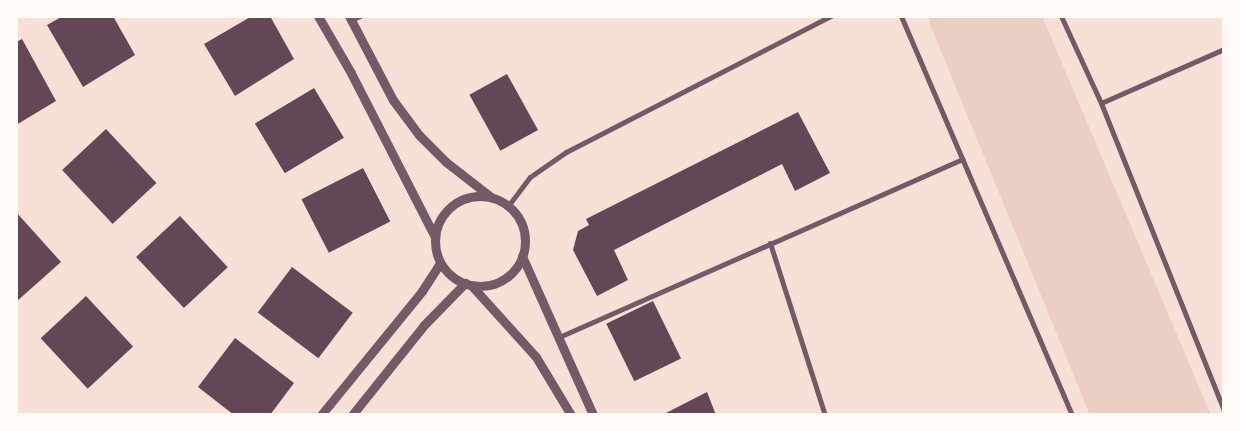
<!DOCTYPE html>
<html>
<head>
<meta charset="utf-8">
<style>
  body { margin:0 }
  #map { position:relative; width:1240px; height:431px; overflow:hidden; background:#f7e1d7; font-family:"Space Grotesk",sans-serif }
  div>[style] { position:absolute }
  .green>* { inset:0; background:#ebcfc5 }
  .building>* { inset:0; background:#644757; transform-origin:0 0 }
  .minor>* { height:5px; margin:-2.5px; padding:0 2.5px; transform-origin:2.5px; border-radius:2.5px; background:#755966 }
  .tertiary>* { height:9px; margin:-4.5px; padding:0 4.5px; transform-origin:4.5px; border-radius:4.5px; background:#755966 }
  .tertiary>.ring { margin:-4.5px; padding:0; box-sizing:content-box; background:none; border:9px solid #755966; border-radius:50% }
  span { translate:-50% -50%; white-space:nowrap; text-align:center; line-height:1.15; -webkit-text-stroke:5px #fffaf5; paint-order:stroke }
  .frame { position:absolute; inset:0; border:18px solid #fffaf5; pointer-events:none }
</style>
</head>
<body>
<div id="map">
  <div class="green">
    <div style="clip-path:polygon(930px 16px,1042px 16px,1211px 415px,1090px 415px,929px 22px)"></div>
  </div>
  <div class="building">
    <div style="clip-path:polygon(63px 16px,113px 16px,135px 55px,83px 87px,47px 25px)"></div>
    <div style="clip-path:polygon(252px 16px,270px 16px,294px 59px,235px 96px,204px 44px)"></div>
    <div style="clip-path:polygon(22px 39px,56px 101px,16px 125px,16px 42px)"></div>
    <div style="left:507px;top:74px;width:64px;height:43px;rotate:61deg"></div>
    <div style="left:314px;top:88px;width:58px;height:69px;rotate:59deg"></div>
    <div style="clip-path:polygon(798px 112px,830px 173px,795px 191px,782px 164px,614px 250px,628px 280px,597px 296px,573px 250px,578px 231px,589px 225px,586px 219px)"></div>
    <div style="left:106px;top:129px;width:74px;height:60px;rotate:47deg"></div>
    <div style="left:363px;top:168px;width:60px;height:69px;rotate:63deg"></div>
    <div style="clip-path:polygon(16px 212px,61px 262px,16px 302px)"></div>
    <div style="left:180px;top:216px;width:70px;height:60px;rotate:47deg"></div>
    <div style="left:292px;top:267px;width:76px;height:57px;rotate:37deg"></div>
    <div style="left:86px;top:296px;width:69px;height:62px;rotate:47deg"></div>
    <div style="left:653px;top:301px;width:64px;height:52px;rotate:64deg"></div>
    <div style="clip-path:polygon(235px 338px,294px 383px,270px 415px,234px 415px,198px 387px)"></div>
    <div style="clip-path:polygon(707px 392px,716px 415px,662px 415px)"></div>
  </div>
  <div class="minor">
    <div style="left:901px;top:16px;width:434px;rotate:66.8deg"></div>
    <div style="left:1061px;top:16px;width:96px;rotate:65.3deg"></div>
    <div style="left:1101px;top:103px;width:331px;rotate:68.2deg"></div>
    <div style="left:351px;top:20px;width:10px;rotate:-24deg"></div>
    <div style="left:1101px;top:103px;width:134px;rotate:-23.7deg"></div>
    <div style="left:508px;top:206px;width:36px;rotate:-53deg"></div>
    <div style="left:530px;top:177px;width:44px;rotate:-34.8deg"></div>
    <div style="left:566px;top:152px;width:298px;rotate:-27.2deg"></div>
    <div style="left:770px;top:243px;width:181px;rotate:72.3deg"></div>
    <div style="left:559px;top:337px;width:441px;rotate:-23.8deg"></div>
  </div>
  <div class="tertiary">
    <div style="left:318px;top:16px;width:66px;rotate:59.9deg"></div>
    <div style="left:351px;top:73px;width:184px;rotate:62.9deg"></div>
    <div style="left:349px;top:16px;width:95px;rotate:62.4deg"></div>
    <div style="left:393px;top:100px;width:44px;rotate:53.4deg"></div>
    <div style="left:419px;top:135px;width:38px;rotate:45deg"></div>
    <div style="left:446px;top:162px;width:57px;rotate:37.9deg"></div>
    <div class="ring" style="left:435px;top:196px;width:81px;height:81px"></div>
    <div style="left:522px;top:256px;width:174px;rotate:65.9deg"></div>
    <div style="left:471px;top:285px;width:97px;rotate:47.9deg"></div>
    <div style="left:536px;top:357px;width:68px;rotate:58.9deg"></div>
    <div style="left:321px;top:415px;width:160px;rotate:-50.8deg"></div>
    <div style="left:422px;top:291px;width:33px;rotate:-57deg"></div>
    <div style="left:352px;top:415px;width:115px;rotate:-51.3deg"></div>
    <div style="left:424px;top:325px;width:59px;rotate:-45.7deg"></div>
  </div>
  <div class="frame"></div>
</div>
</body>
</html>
